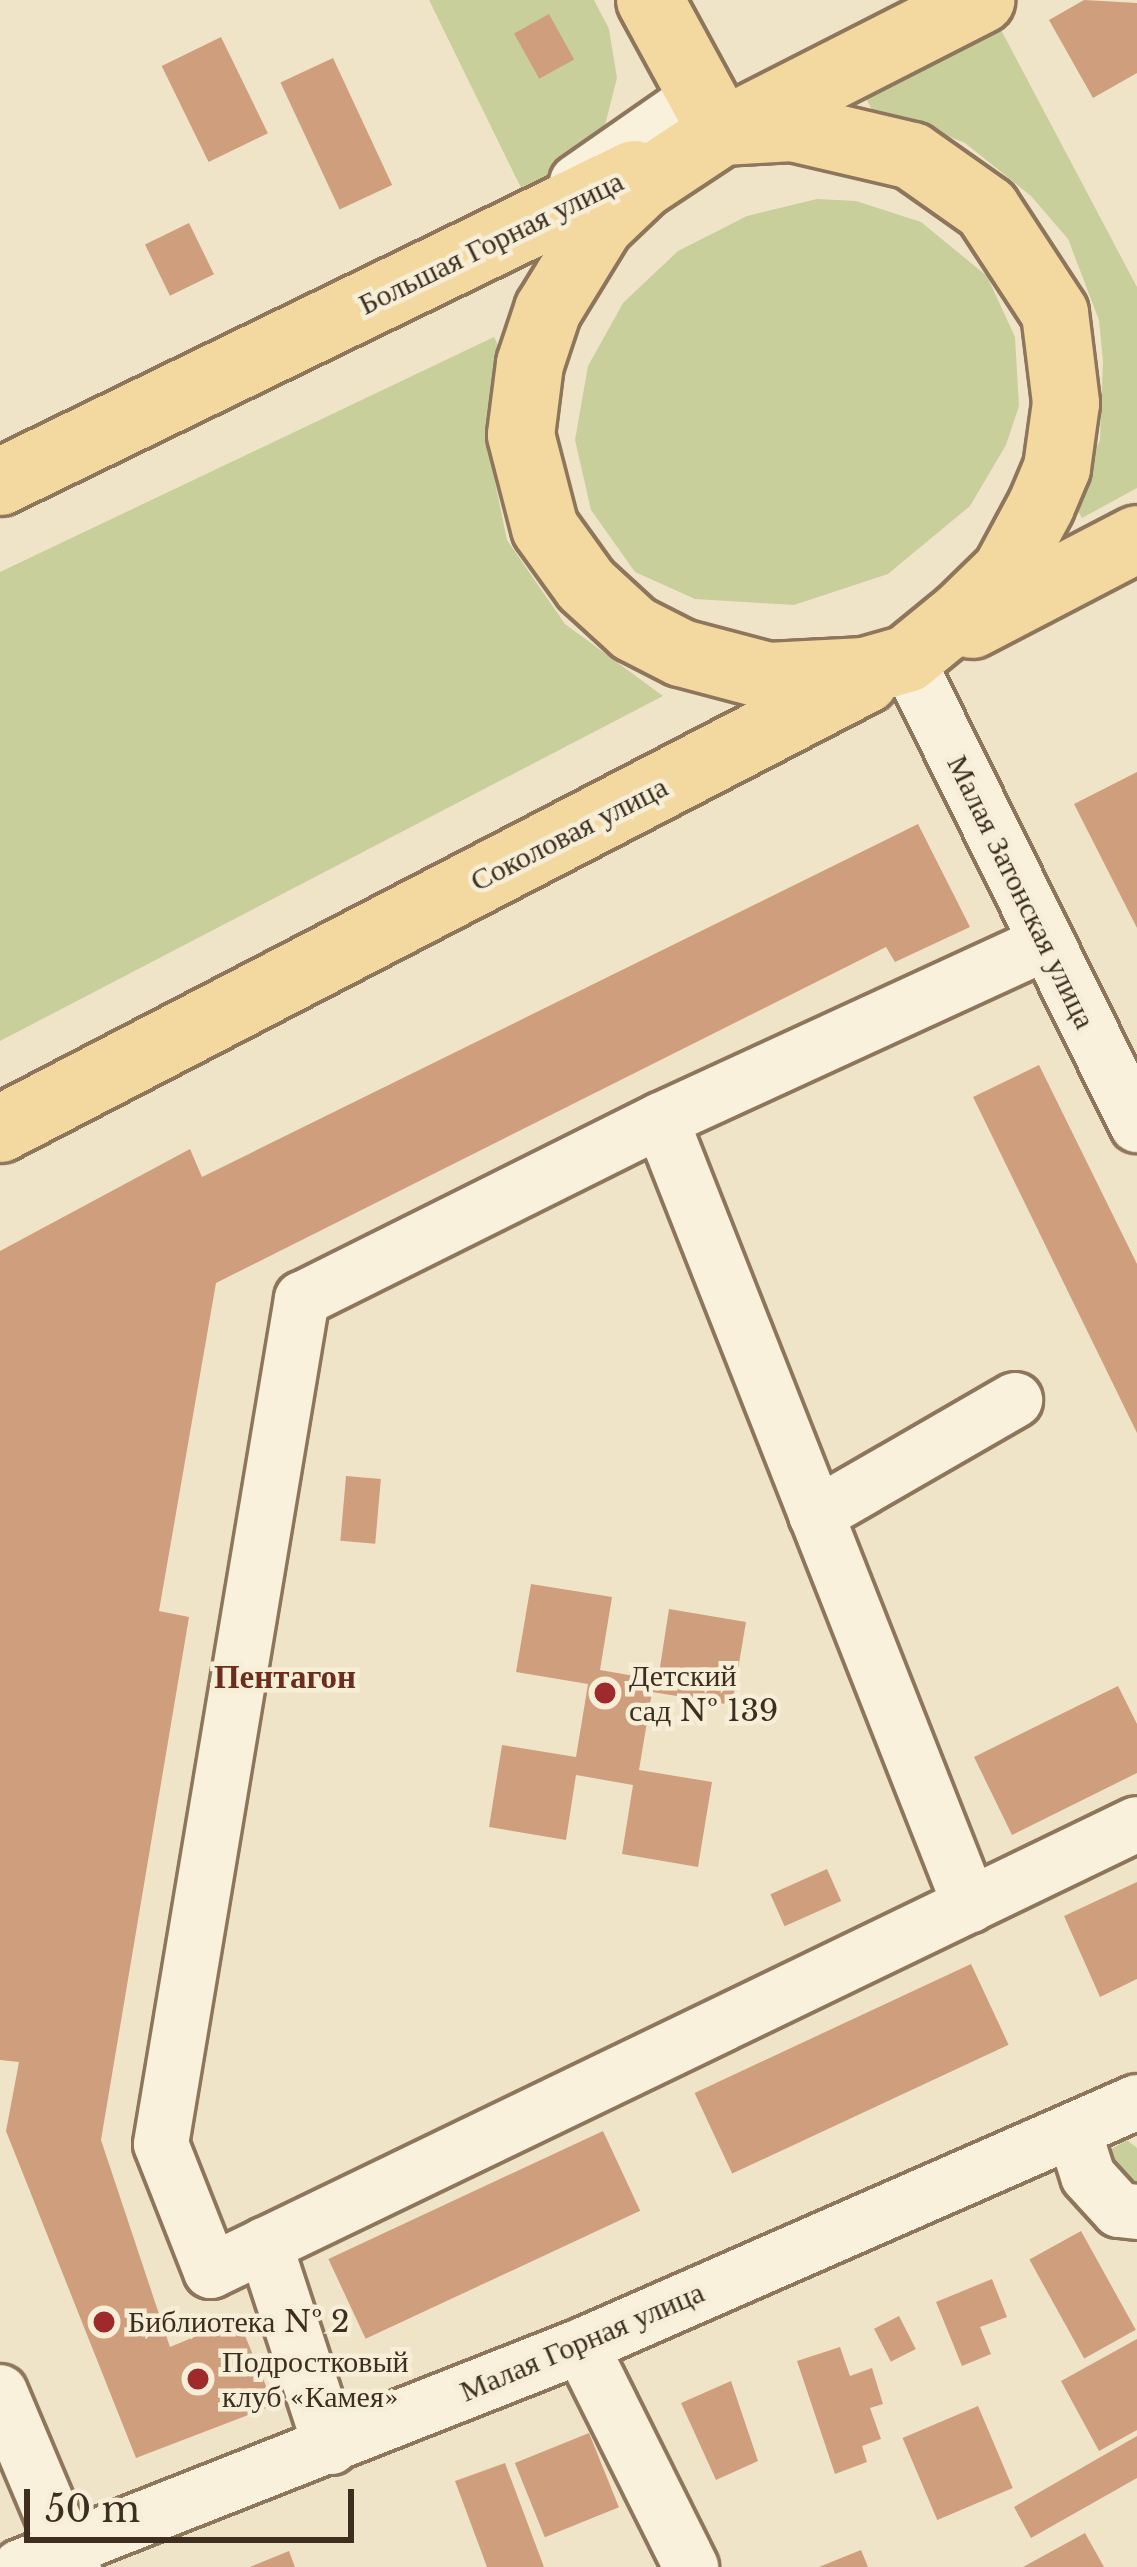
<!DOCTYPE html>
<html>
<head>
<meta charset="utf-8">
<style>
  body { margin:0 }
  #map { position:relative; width:1137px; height:2567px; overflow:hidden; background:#f0e4c8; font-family:"Libre Baskerville",serif }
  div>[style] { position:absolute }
  .green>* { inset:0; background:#c9cf9b }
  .building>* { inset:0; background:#cf9f7d; transform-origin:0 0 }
  .roads { filter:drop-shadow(3px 0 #8d765c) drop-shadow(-3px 0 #8d765c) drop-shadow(0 3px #8d765c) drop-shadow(0 -3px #8d765c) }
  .minor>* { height:54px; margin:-27px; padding:0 27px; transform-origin:27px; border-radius:27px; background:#faf1dc }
  .major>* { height:66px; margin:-33px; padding:0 33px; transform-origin:33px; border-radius:33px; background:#f3d9a0 }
  .dots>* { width:33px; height:33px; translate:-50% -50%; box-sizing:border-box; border:6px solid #f7eed8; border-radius:50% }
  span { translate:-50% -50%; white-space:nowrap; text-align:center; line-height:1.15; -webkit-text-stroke:9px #f7eed8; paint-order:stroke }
  .street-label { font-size:30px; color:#3d2e20 }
  .poi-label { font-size:30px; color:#3d2e20 }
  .left { translate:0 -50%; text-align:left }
  .neighbourhood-label { font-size:33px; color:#6b2e1e; font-weight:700 }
  .scale { position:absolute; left:24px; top:2489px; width:330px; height:54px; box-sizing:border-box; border:6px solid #3d2e20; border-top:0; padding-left:15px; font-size:36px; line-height:42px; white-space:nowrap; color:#3d2e20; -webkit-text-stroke:9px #f7eed8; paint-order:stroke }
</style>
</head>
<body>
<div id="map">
  <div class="green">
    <div style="clip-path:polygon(429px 0,594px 0,609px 29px,617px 78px,603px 133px,565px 172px,524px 194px)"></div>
    <div style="clip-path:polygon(1000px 28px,1137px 287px,1137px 488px,1082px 518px,1073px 502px,1100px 440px,1103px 361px,1099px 320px,1068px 239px,1031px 196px,965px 143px,914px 122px,876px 118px,866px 98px)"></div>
    <div style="clip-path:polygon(817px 199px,856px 201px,921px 222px,987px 276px,1015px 337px,1019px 406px,1006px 445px,970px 506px,888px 574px,794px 605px,695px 599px,635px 572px,591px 510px,575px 440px,588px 366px,623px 303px,678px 251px,747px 216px)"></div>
    <div style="clip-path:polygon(494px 337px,500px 349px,486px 438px,507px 540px,565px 624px,663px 696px,0 1041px,0 572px)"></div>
    <div style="clip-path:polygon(1127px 2140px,1137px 2148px,1137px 2195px,1101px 2155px)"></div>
  </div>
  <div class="building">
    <div style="clip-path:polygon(1084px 0,1137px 3px,1137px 73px,1093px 98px,1049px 20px)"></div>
    <div style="left:549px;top:14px;width:52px;height:40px;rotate:61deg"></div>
    <div style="left:221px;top:37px;width:107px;height:66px;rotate:64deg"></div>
    <div style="left:333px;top:58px;width:140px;height:58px;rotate:65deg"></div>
    <div style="left:189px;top:223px;width:57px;height:49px;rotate:64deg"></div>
    <div style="clip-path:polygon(1137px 772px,1137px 928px,1074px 804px)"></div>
    <div style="clip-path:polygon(918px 824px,970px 927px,895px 962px,886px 947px,216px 1283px,159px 1611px,189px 1617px,101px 2140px,170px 2347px,238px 2319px,274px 2405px,136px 2458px,6px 2131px,19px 2062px,0 2060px,0 1251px,190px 1149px,202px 1177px)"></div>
    <div style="clip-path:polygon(1039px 1065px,1137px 1264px,1137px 1433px,973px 1097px)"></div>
    <div style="left:346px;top:1476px;width:35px;height:65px;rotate:5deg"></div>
    <div style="clip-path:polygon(531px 1584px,612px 1597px,600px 1670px,658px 1680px,669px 1609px,746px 1622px,732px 1705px,652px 1692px,639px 1770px,712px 1782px,698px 1867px,622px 1854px,633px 1785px,576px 1775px,566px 1840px,489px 1827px,502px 1745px,576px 1757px,588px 1684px,516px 1672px)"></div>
    <div style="clip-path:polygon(1118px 1686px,1137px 1724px,1137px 1773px,1012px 1835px,974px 1757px)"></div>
    <div style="left:827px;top:1869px;width:35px;height:62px;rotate:66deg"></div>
    <div style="clip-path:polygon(1137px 1882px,1137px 1979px,1100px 1997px,1064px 1916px)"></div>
    <div style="left:971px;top:1964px;width:89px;height:305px;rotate:65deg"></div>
    <div style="left:603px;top:2131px;width:88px;height:303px;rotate:65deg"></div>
    <div style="left:1081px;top:2231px;width:113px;height:59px;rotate:61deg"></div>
    <div style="clip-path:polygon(992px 2279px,1007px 2317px,980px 2327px,991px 2354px,962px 2366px,936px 2302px)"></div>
    <div style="left:899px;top:2316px;width:37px;height:28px;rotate:63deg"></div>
    <div style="clip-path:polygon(1137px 2339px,1137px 2430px,1099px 2451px,1061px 2381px)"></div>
    <div style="clip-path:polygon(840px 2347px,850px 2376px,872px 2368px,883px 2404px,870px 2408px,881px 2439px,862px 2446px,867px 2462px,835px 2474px,797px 2361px)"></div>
    <div style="clip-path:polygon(731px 2381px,758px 2461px,716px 2480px,681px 2403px)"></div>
    <div style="left:978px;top:2406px;width:89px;height:82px;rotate:67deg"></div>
    <div style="left:589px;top:2433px;width:80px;height:80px;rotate:68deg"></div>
    <div style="clip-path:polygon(1137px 2436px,1137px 2478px,1031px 2538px,1014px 2507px)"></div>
    <div style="clip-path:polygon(505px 2463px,544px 2567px,487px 2567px,455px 2481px)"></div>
    <div style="clip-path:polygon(1085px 2533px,1104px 2567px,1023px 2567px)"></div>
    <div style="clip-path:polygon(861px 2550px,868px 2567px,819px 2567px)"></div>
    <div style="clip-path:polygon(289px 2551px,295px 2567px,250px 2567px)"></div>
  </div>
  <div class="roads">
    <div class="minor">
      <div style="left:577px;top:182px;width:154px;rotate:-34.9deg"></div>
      <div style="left:907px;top:659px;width:520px;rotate:63.73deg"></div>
      <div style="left:661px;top:1120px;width:844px;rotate:68.51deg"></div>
      <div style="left:816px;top:1515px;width:230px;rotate:-30deg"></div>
      <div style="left:1074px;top:2132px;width:46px;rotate:72.3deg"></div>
      <div style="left:1088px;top:2176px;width:46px;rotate:47.6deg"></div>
      <div style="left:1119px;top:2210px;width:18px;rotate:6deg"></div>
      <div style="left:265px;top:2245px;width:968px;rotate:-25.77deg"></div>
      <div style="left:581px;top:2346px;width:247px;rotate:63.5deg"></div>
      <div style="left:0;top:2392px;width:190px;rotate:67.1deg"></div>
      <div style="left:331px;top:2447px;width:213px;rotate:-108.1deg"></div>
      <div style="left:265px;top:2245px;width:60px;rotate:154.3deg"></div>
      <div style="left:211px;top:2271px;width:136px;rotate:-111.5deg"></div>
      <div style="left:161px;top:2144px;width:857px;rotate:-80.53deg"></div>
      <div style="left:302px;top:1299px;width:401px;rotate:-26.5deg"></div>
      <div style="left:661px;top:1120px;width:422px;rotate:-24.7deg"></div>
      <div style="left:20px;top:2567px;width:603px;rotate:-21.5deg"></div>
      <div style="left:581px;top:2346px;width:607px;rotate:-23.69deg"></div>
    </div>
    <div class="major">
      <div style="left:650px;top:0;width:150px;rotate:61.4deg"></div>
      <div style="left:732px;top:127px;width:280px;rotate:-27deg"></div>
      <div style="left:793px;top:128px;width:122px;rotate:13.2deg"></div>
      <div style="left:912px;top:156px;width:92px;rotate:35.2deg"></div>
      <div style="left:987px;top:209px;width:124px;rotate:56.8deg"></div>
      <div style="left:1055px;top:313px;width:91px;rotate:83deg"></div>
      <div style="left:1066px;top:403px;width:66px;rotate:97.9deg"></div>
      <div style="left:1057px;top:468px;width:41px;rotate:112.8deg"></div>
      <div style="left:1041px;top:506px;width:74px;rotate:118.3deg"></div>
      <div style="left:1006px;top:571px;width:62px;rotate:135.7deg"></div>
      <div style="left:962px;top:614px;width:71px;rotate:140.7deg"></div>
      <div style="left:907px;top:659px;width:44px;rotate:164.1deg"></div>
      <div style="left:865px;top:671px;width:97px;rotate:177deg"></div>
      <div style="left:768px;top:676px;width:90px;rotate:-165.2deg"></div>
      <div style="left:681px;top:653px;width:53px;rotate:-152.9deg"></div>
      <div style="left:634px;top:629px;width:65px;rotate:-137.5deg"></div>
      <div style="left:586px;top:585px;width:70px;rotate:-125.7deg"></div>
      <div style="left:545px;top:528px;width:96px;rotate:-104.5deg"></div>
      <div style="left:521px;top:435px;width:72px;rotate:-82.8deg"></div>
      <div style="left:530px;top:364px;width:57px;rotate:-71.6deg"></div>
      <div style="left:548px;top:310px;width:100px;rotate:-58.5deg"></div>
      <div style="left:600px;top:225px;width:58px;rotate:-43.6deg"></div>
      <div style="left:642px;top:185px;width:96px;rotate:-33.5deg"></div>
      <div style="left:722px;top:132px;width:71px;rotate:-3.2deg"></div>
      <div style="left:0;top:482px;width:705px;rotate:-25.91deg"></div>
      <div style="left:972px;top:625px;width:186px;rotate:-27.5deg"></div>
      <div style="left:0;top:1129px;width:975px;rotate:-27.43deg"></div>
    </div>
  </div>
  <div class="dots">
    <div style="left:605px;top:1693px;background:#9e2a2b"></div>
    <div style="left:104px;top:2322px;background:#9e2a2b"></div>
    <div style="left:198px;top:2379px;background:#9e2a2b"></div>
  </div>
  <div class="street-label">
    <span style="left:491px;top:243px;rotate:-26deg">Большая Горная улица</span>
    <span style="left:569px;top:834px;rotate:-27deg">Соколовая улица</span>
    <span style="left:1021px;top:892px;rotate:64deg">Малая Затонская улица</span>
    <span style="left:582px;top:2342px;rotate:-23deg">Малая Горная улица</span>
  </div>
  <div class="poi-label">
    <span class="left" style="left:629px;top:1693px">Детский<br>сад № 139</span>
    <span class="left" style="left:128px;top:2322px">Библиотека № 2</span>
    <span class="left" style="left:222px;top:2379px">Подростковый<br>клуб «Камея»</span>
  </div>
  <div class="neighbourhood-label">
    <span style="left:285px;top:1677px">Пентагон</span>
  </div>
  <div class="scale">50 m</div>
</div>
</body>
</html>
